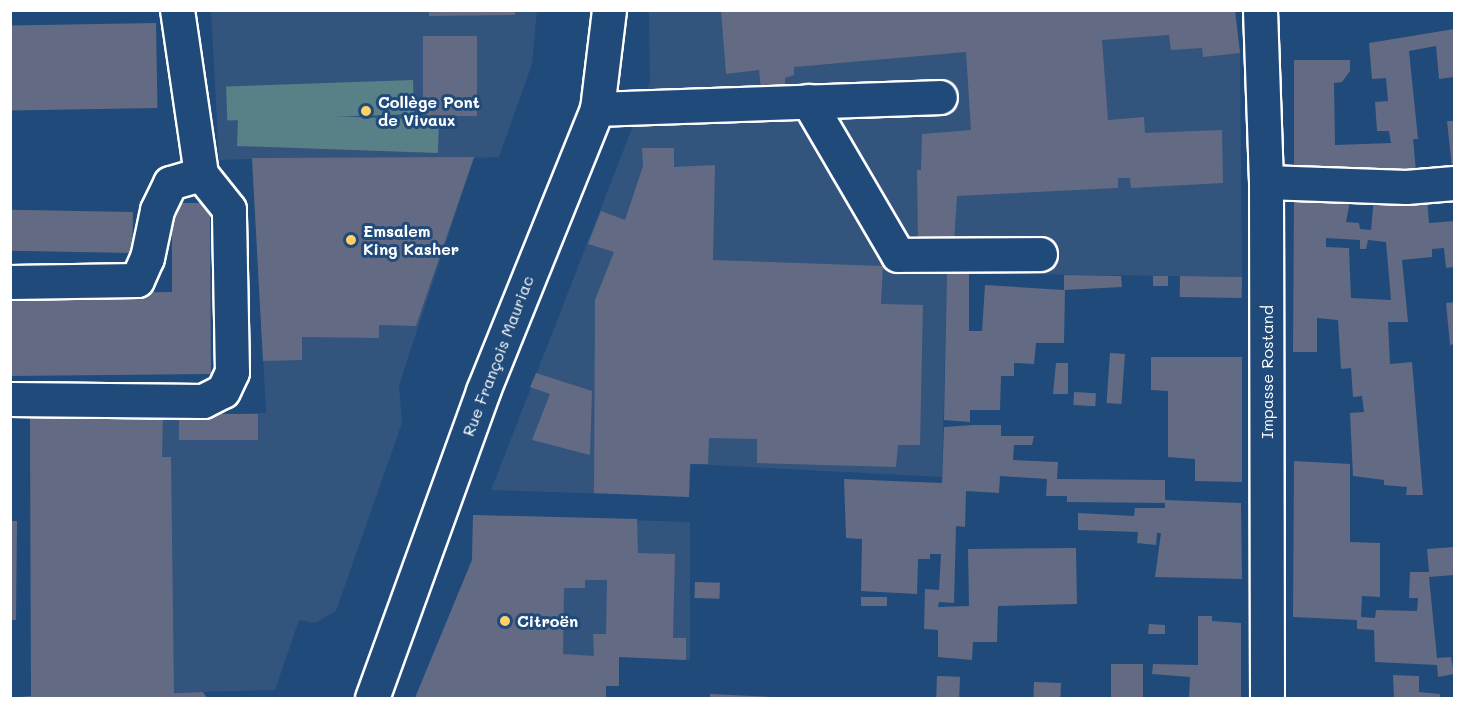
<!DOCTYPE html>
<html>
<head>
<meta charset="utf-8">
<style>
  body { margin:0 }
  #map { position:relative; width:1465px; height:709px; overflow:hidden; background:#1f4a7a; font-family:Mali,sans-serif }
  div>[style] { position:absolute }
  .built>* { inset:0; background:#33547d }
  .green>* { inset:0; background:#598087; transform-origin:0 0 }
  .building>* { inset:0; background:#626b83; transform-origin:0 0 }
  .roads { filter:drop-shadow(2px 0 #fff) drop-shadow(-2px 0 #fff) drop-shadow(0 2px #fff) drop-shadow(0 -2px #fff) }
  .minor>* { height:33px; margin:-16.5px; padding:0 16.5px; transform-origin:16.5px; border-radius:16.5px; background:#1f4a7a }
  .dots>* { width:16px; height:16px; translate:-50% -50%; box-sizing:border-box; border:3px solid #1f4a7a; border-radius:50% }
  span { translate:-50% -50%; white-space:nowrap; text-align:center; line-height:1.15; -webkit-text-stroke:6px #1f4a7a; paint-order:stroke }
  .poi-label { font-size:16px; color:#fff; font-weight:700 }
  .left { translate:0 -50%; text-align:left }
  .street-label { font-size:16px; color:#fff }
  .frame { position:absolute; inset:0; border:12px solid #fff; pointer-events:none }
</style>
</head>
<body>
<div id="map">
  <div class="built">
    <div style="clip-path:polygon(211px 11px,537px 11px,532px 64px,499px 157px,474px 158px,399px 385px,402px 423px,336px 611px,315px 623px,299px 620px,275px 690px,31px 696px,30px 417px,266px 413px,252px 159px,219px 160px)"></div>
    <div style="clip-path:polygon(649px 11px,1235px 11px,1240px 53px,1242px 277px,947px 273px,942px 477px,691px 464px,689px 497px,491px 490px,650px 82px)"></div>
    <div style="clip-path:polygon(473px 515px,690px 522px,690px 660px,607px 656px,606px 698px,415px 698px,472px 560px)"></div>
  </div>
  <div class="green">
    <div style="left:413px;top:80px;width:34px;height:187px;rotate:88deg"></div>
    <div style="left:439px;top:120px;width:33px;height:201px;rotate:92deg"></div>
  </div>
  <div class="building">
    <div style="clip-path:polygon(429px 10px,515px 10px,515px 15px,429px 16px)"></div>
    <div style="clip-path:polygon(721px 10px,1235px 10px,1240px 53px,1203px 57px,1202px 48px,1171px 50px,1169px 35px,1102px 40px,1108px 120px,1144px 117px,1145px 133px,1222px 130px,1223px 183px,1131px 188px,1130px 178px,1118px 178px,1118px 188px,957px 196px,954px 242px,918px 241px,917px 170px,921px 170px,922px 134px,971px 130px,966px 52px,794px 67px,794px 75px,785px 78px,785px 87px,761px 89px,759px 70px,726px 74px)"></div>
    <div style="left:156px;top:23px;width:85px;height:146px;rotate:89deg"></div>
    <div style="clip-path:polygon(1454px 29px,1454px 77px,1439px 79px,1436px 46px,1409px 51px,1418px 139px,1413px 139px,1416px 171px,1294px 172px,1294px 60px,1350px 60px,1350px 71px,1342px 82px,1334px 83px,1335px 145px,1391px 143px,1389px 131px,1377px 131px,1375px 102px,1388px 101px,1386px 78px,1372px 79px,1369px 43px)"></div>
    <div style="left:423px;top:36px;width:54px;height:80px"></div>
    <div style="clip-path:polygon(1447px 121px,1454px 121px,1454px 167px,1452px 168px)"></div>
    <div style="clip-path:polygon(642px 148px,674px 148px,674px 167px,715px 165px,713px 260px,883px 266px,881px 304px,923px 305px,920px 445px,898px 445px,896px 467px,757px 463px,757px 439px,709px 438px,708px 464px,690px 464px,689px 497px,594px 493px,595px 300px,614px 252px,588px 244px,601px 211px,625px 220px,643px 166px)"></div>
    <div style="clip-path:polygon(474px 157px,416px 326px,379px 325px,379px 338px,302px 337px,302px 360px,263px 361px,252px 158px)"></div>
    <div style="clip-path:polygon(evenodd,1294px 193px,1351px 196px,1346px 222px,1359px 223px,1360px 229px,1371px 230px,1374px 197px,1427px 196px,1429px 223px,1454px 221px,1454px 267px,1446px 268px,1444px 248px,1432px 249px,1432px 257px,1402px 260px,1408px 322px,1388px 322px,1390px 364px,1412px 362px,1423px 495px,1406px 495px,1407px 487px,1384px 485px,1384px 480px,1353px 476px,1350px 413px,1364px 412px,1362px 396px,1353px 397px,1351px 368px,1341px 369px,1338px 320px,1317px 318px,1317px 352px,1293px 352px,1294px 193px,1326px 238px,1360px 240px,1360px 249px,1366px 249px,1368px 240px,1386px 242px,1391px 300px,1351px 298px,1349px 248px,1326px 247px,1326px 238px)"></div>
    <div style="clip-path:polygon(172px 203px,210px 203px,211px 374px,10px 376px,10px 294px,172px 292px)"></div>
    <div style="left:133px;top:212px;width:41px;height:123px;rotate:91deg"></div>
    <div style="clip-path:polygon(947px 272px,969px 274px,969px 331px,982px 331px,985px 285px,1064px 290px,1064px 275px,1121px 276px,1122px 287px,1065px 290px,1064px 343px,1036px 343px,1034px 364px,1014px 363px,1014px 376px,1001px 376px,1000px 410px,970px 410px,970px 422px,944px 420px)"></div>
    <div style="left:1153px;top:276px;width:15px;height:10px"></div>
    <div style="left:1180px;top:276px;width:62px;height:21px;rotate:1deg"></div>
    <div style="clip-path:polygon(1454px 302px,1454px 344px,1450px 345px,1446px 303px)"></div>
    <div style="left:1110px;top:353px;width:15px;height:50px;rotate:4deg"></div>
    <div style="clip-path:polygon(1151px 357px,1242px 357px,1242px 482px,1195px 481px,1195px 459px,1168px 457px,1168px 391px,1151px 390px)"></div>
    <div style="clip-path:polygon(1056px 363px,1068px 363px,1068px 394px,1053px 394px)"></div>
    <div style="clip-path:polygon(536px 373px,592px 391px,590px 455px,532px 440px,550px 394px,530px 387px)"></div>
    <div style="left:1074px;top:392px;width:22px;height:13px;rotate:3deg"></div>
    <div style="left:258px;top:414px;width:26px;height:79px;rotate:90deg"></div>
    <div style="clip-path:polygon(163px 415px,162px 457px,171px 457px,174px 693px,203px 692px,207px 698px,10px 698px,31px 696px,30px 417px)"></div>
    <div style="clip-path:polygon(974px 425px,1001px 425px,1001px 436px,1034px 436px,1032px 445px,1014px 445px,1013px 460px,1058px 462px,1057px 479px,1165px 480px,1165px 500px,1241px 503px,1242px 579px,1155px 577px,1161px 533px,1157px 533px,1156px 545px,1137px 543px,1138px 532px,1078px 530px,1078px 513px,1134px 516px,1135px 508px,1165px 508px,1165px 503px,1067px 502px,1067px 496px,1046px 496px,1047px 479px,1000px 476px,999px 493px,966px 491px,965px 527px,956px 526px,954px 603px,939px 602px,938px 607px,969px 606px,968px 549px,1076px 548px,1077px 604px,998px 606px,997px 642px,973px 642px,972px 660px,938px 657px,938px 630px,924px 629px,925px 589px,939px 590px,941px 554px,930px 554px,930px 559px,918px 559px,917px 594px,861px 591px,862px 539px,846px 538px,844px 479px,942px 483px,944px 427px)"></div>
    <div style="clip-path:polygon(1294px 461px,1350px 464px,1350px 542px,1380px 543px,1380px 597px,1362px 596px,1361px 617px,1375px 618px,1376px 610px,1417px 611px,1418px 598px,1409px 598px,1410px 572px,1429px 572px,1427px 549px,1454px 547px,1454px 575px,1429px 577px,1437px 658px,1451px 657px,1454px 674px,1438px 677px,1437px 665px,1375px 662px,1374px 630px,1357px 629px,1357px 620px,1293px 617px)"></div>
    <div style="clip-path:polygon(evenodd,473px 515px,637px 519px,638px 553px,675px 554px,673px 638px,686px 638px,686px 660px,619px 657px,619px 686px,606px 686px,606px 698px,415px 698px,472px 560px,473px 515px,585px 580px,607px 580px,606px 634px,593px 634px,594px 656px,563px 654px,564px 588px,585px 588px,585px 580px)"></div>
    <div style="clip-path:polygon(10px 521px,17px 521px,16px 620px,10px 620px)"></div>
    <div style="left:695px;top:582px;width:25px;height:16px;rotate:2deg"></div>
    <div style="left:861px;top:597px;width:26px;height:9px"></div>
    <div style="clip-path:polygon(1198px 616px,1212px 616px,1212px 621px,1241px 623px,1241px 698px,1189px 698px,1190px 677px,1152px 674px,1153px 664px,1198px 665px)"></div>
    <div style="clip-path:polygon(1149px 624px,1165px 625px,1165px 634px,1148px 634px)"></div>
    <div style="left:1111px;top:664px;width:32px;height:34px"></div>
    <div style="clip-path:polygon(1393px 675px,1419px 676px,1419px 692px,1440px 694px,1440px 698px,1394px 698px)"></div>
    <div style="left:937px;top:676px;width:23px;height:22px;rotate:2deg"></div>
    <div style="left:1034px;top:682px;width:27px;height:16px;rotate:2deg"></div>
    <div style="clip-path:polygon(710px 694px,772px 697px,772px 698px,710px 698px)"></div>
  </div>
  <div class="roads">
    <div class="minor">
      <div style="left:1260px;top:10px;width:172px;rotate:88deg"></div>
      <div style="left:1266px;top:182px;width:516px;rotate:89.89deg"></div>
      <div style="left:808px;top:101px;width:178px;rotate:59.7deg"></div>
      <div style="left:898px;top:255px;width:142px;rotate:-0.4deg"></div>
      <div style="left:597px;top:109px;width:343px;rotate:-2deg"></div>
      <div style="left:1266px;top:182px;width:140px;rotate:2deg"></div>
      <div style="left:1406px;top:187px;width:48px;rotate:-4.8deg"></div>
      <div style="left:10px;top:282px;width:127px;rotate:-0.9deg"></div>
      <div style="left:137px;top:280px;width:24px;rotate:-66deg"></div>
      <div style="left:147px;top:258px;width:49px;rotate:-78.2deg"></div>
      <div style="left:157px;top:210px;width:30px;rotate:-64deg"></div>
      <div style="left:170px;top:183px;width:32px;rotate:-16deg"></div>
      <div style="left:10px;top:399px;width:193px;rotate:0.6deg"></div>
      <div style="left:203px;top:401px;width:22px;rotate:-27deg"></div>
      <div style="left:223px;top:391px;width:21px;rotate:-65deg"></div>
      <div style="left:232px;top:372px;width:163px;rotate:-91.1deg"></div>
      <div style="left:229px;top:209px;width:45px;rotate:-128.7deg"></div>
      <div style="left:201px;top:174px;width:166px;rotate:-98.3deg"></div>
      <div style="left:372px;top:698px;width:326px;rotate:-70.1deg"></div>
      <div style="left:483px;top:391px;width:304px;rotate:-68deg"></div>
      <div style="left:597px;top:109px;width:100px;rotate:-83.1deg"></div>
    </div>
  </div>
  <div class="dots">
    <div style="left:366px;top:111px;background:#ffd166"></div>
    <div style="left:351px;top:240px;background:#ffd166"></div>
    <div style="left:505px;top:621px;background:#ffd166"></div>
  </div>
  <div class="poi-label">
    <span class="left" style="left:378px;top:111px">Collège Pont<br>de Vivaux</span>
    <span class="left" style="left:363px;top:240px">Emsalem<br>King Kasher</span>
    <span class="left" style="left:517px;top:621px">Citroën</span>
  </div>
  <div class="street-label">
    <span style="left:498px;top:356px;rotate:-69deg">Rue François Mauriac</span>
    <span style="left:1267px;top:372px;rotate:-90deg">Impasse Rostand</span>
  </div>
  <div class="frame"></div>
</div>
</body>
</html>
